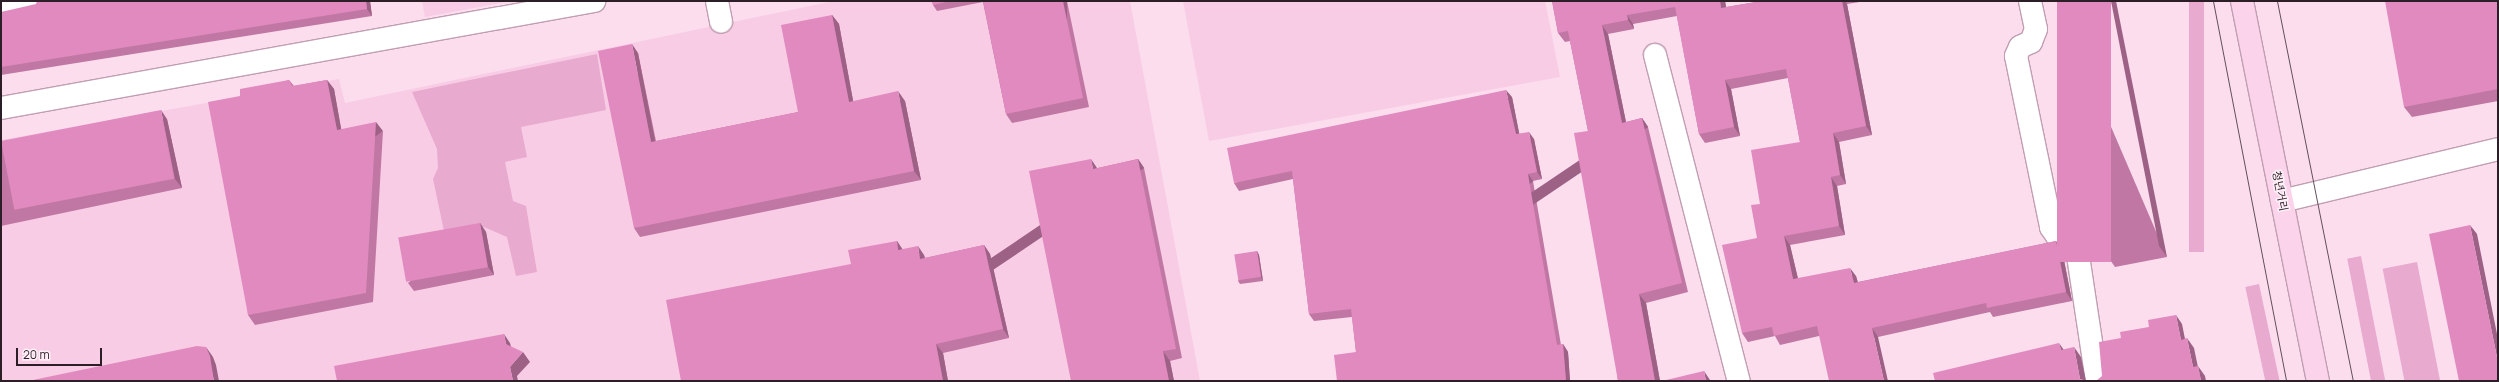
<!DOCTYPE html>
<html>
<head>
<meta charset="utf-8">
<style>
  body { margin:0 }
  #map { position:relative; width:2499px; height:382px; overflow:hidden; background:#fbddee; font-family:Manrope,"Noto Sans KR",sans-serif }
  div>[style] { position:absolute }
  [style*='--x'] { left:calc(var(--x)*1px); top:calc(var(--y)*1px); width:calc(var(--w)*1px); rotate:calc(var(--a)*1deg) }
  .built>* { inset:0; background:#f8cce5 }
  .green>* { inset:0; background:#e8aacf; transform-origin:0 0 }
  .roads { filter:drop-shadow(1px 0 #c19eb2) drop-shadow(-1px 0 #c19eb2) drop-shadow(0 1px #c19eb2) drop-shadow(0 -1px #c19eb2) }
  .minor>* { height:22px; margin:-11px; padding:0 11px; transform-origin:11px; border-radius:11px; background:#fff }
  .major>* { height:22px; margin:-11px; padding:0 11px; transform-origin:11px; border-radius:11px; background:#fbd4eb }
  .tram>* { height:1px; margin:-0.5px; padding:0 0.5px; transform-origin:0.5px; border-radius:0.5px; background:#5f4d58 }
  .wall>* { inset:0; background:#c177a4 }
  .shaded-wall>* { inset:0; background:#9d6186; transform-origin:0 0 }
  .building>* { inset:0; background:#e08abf; transform-origin:0 0 }
  span { translate:-50% -50%; white-space:nowrap; text-align:center; line-height:1.15; -webkit-text-stroke:3px #fff0f8; paint-order:stroke }
  .street-label { font-size:11px; color:#2b1e26 }
  .frame { position:absolute; inset:0; border:2px solid #2b1e26; pointer-events:none }
  .scale { position:absolute; left:16px; top:348px; width:86px; height:18px; box-sizing:border-box; border:2px solid #2b1e26; border-top:0; padding-left:5px; font-size:12px; line-height:14px; white-space:nowrap; color:#2b1e26; -webkit-text-stroke:3px #fff0f8; paint-order:stroke }
</style>
</head>
<body>
<div id="map">
  <div class="built">
    <i style="clip-path:polygon(422px 1px,512px 1px,425px 17px)"></i>
    <i style="clip-path:polygon(834px 1px,1130px 1px,1200px 381px,1px 381px,1px 140px,339px 79px,345px 103px)"></i>
    <i style="clip-path:polygon(1183px 1px,1545px 1px,1560px 77px,1209px 141px)"></i>
  </div>
  <div class="green">
    <i style="left:2189px;top:1px;width:15px;height:251px"></i>
    <i style="clip-path:polygon(597px 54px,606px 110px,521px 127px,527px 157px,505px 162px,513px 201px,526px 206px,537px 272px,516px 276px,507px 237px,484px 227px,458px 233px,444px 231px,433px 179px,438px 168px,437px 149px,412px 92px)"></i>
    <i style="left:2361px;top:256px;width:127px;height:14px;rotate:79deg"></i>
    <i style="left:2417px;top:262px;width:121px;height:35px;rotate:79deg"></i>
    <i style="left:2259px;top:284px;width:99px;height:14px;rotate:78deg"></i>
  </div>
  <div class="roads">
    <div class="minor">
      <i style="--x:717;--y:1;--w:21;--a:79"></i>
      <i style="--x:2030;--y:1;--w:29;--a:78"></i>
      <i style="--x:2036;--y:29;--w:14;--a:111"></i>
      <i style="--x:2031;--y:42;--w:12;--a:156"></i>
      <i style="--x:2020;--y:47;--w:10;--a:114"></i>
      <i style="--x:2016;--y:56;--w:175;--a:78.4"></i>
      <i style="--x:2051;--y:227;--w:11;--a:56"></i>
      <i style="--x:2057;--y:236;--w:12;--a:9"></i>
      <i style="--x:2069;--y:238;--w:14;--a:54"></i>
      <i style="--x:2077;--y:249;--w:134;--a:81.4"></i>
      <i style="--x:1;--y:7;--w:33;--a:-11"></i>
      <i style="--x:1655;--y:55;--w:337;--a:75.6"></i>
      <i style="--x:1;--y:108;--w:603;--a:-10.23"></i>
      <i style="--x:2282;--y:201;--w:222;--a:-13.5"></i>
    </div>
    <div class="major">
      <i style="--x:2242;--y:1;--w:388;--a:78.7"></i>
    </div>
  </div>
  <div class="tram">
    <i style="--x:2213;--y:1;--w:387;--a:79.1"></i>
    <i style="--x:2277;--y:1;--w:388;--a:78.7"></i>
  </div>
  <div class="wall">
    <i style="clip-path:polygon(370px 1px,372px 16px,1px 75px,1px 12px)"></i>
    <i style="clip-path:polygon(932px 1px,1067px 1px,1089px 107px,1012px 123px,1006px 114px,983px 2px,937px 11px,933px 5px)"></i>
    <i style="clip-path:polygon(1552px 1px,1725px 1px,1726px 7px,1762px 1px,1866px 1px,1847px 4px,1872px 135px,1839px 142px,1846px 184px,1837px 186px,1845px 235px,1790px 245px,1798px 278px,1856px 276px,1858px 282px,2056px 241px,2062px 250px,2072px 301px,1993px 317px,1990px 312px,1878px 337px,1819px 336px,1780px 345px,1775px 336px,1748px 342px,1742px 333px,1757px 238px,1760px 204px,1800px 142px,1788px 78px,1731px 89px,1740px 136px,1705px 143px,1699px 134px,1677px 16px,1633px 24px,1634px 29px,1608px 34px,1626px 122px,1642px 118px,1648px 127px,1688px 292px,1646px 303px,1660px 381px,1618px 381px,1588px 131px,1570px 41px,1565px 42px,1558px 33px)"></i>
    <i style="clip-path:polygon(2057px 1px,2167px 257px,2115px 267px,2108px 257px)"></i>
    <i style="clip-path:polygon(2498px 1px,2498px 101px,2412px 117px,2404px 107px)"></i>
    <i style="clip-path:polygon(832px 15px,839px 24px,853px 101px,905px 101px,921px 180px,640px 237px,634px 228px,638px 53px,656px 141px,798px 112px)"></i>
    <i style="clip-path:polygon(289px 80px,294px 86px,327px 80px,334px 89px,341px 129px,383px 131px,373px 302px,255px 325px,248px 315px,240px 96px)"></i>
    <i style="clip-path:polygon(1512px 97px,1519px 134px,1534px 139px,1542px 179px,1533px 181px,1561px 345px,1563px 344px,1568px 352px,1570px 381px,1337px 381px,1356px 352px,1352px 317px,1314px 321px,1309px 314px,1293px 179px,1239px 191px,1234px 183px)"></i>
    <i style="clip-path:polygon(167px 119px,182px 188px,1px 226px,1px 142px)"></i>
    <i style="clip-path:polygon(1138px 159px,1144px 168px,1182px 358px,1170px 361px,1174px 381px,1071px 381px,1098px 168px)"></i>
    <i style="clip-path:polygon(480px 223px,486px 232px,494px 275px,414px 291px,408px 283px)"></i>
    <i style="clip-path:polygon(897px 241px,902px 249px,924px 255px,925px 258px,984px 245px,990px 254px,1009px 338px,943px 353px,948px 381px,681px 381px)"></i>
    <i style="clip-path:polygon(1257px 251px,1259px 255px,1263px 281px,1240px 284px,1238px 281px)"></i>
  </div>
  <div class="shaded-wall">
    <i style="clip-path:polygon(366px 1px,370px 1px,372px 16px,367px 9px)"></i>
    <i style="left:1063px;top:1px;width:4px;height:99px"></i>
    <i style="clip-path:polygon(1720px 1px,1725px 1px,1728px 17px,1721px 8px)"></i>
    <i style="clip-path:polygon(1842px 1px,1845px 1px,1847px 4px,1872px 135px,1866px 126px)"></i>
    <i style="clip-path:polygon(2111px 1px,2116px 1px,2167px 257px,2159px 246px)"></i>
    <i style="clip-path:polygon(832px 15px,839px 24px,855px 111px,849px 102px)"></i>
    <i style="clip-path:polygon(1627px 15px,1633px 24px,1634px 29px,1628px 20px)"></i>
    <i style="clip-path:polygon(1602px 25px,1608px 34px,1628px 132px,1622px 123px)"></i>
    <i style="clip-path:polygon(632px 44px,638px 53px,657px 151px,651px 142px)"></i>
    <i style="clip-path:polygon(327px 80px,334px 89px,343px 139px,337px 130px)"></i>
    <i style="clip-path:polygon(1725px 80px,1731px 89px,1740px 136px,1734px 127px)"></i>
    <i style="clip-path:polygon(1506px 90px,1512px 97px,1521px 142px,1516px 134px)"></i>
    <i style="clip-path:polygon(898px 91px,905px 101px,921px 180px,914px 171px)"></i>
    <i style="clip-path:polygon(161px 110px,167px 119px,182px 188px,175px 179px)"></i>
    <i style="left:1642px;top:118px;width:11px;height:170px;rotate:56deg"></i>
    <i style="left:376px;top:122px;width:11px;height:171px;rotate:52deg"></i>
    <i style="clip-path:polygon(1529px 132px,1534px 139px,1542px 179px,1537px 172px)"></i>
    <i style="clip-path:polygon(1833px 133px,1839px 142px,1846px 184px,1840px 175px)"></i>
    <i style="clip-path:polygon(1091px 159px,1097px 168px,1100px 178px,1093px 169px)"></i>
    <i style="left:1138px;top:159px;width:11px;height:194px;rotate:56deg"></i>
    <i style="left:1528px;top:174px;width:9px;height:173px;rotate:54deg"></i>
    <i style="clip-path:polygon(1831px 177px,1837px 186px,1845px 235px,1839px 226px)"></i>
    <i style="clip-path:polygon(480px 223px,486px 232px,494px 275px,488px 267px)"></i>
    <i style="clip-path:polygon(2470px 225px,2477px 234px,2498px 339px,2498px 362px)"></i>
    <i style="clip-path:polygon(1784px 236px,1790px 245px,1800px 288px,1793px 279px)"></i>
    <i style="clip-path:polygon(897px 241px,903px 250px,898px 250px)"></i>
    <i style="clip-path:polygon(2056px 241px,2062px 250px,2072px 301px,2066px 292px)"></i>
    <i style="clip-path:polygon(984px 245px,990px 254px,1009px 338px,1003px 329px)"></i>
    <i style="clip-path:polygon(918px 246px,924px 255px,927px 268px,920px 259px)"></i>
    <i style="clip-path:polygon(1257px 251px,1259px 255px,1263px 281px,1261px 277px)"></i>
    <i style="clip-path:polygon(1850px 268px,1856px 276px,1860px 292px,1854px 283px)"></i>
    <i style="clip-path:polygon(1639px 294px,1646px 303px,1660px 381px,1655px 381px)"></i>
    <i style="clip-path:polygon(2176px 315px,2182px 324px,2187px 349px,2181px 340px)"></i>
    <i style="clip-path:polygon(1872px 328px,1878px 337px,1888px 381px,1884px 381px)"></i>
    <i style="clip-path:polygon(504px 334px,510px 343px,513px 354px,506px 344px)"></i>
    <i style="clip-path:polygon(2187px 338px,2194px 348px,2200px 377px,2193px 367px)"></i>
    <i style="clip-path:polygon(2059px 343px,2066px 353px,2061px 350px)"></i>
    <i style="clip-path:polygon(936px 344px,943px 353px,948px 381px,943px 381px)"></i>
    <i style="clip-path:polygon(1563px 344px,1568px 352px,1570px 381px,1566px 381px)"></i>
    <i style="clip-path:polygon(206px 347px,213px 357px,216px 365px,219px 381px,214px 381px)"></i>
    <i style="clip-path:polygon(2074px 347px,2081px 357px,2086px 381px,2080px 379px)"></i>
    <i style="clip-path:polygon(1163px 351px,1170px 361px,1174px 381px,1169px 381px)"></i>
    <i style="clip-path:polygon(523px 352px,530px 362px,517px 376px,518px 381px,513px 381px,510px 367px)"></i>
    <i style="clip-path:polygon(2198px 366px,2205px 376px,2206px 381px,2201px 381px)"></i>
    <i style="clip-path:polygon(1704px 371px,1710px 380px,1710px 381px,1706px 381px)"></i>
  </div>
  <div class="building">
    <i style="clip-path:polygon(37px 1px,366px 1px,367px 9px,1px 67px,1px 12px,36px 4px)"></i>
    <i style="clip-path:polygon(932px 1px,950px 1px,933px 5px)"></i>
    <i style="clip-path:polygon(983px 1px,1063px 1px,1083px 98px,1006px 114px)"></i>
    <i style="clip-path:polygon(1552px 1px,1720px 1px,1721px 8px,1762px 1px,1842px 1px,1866px 126px,1833px 133px,1840px 175px,1831px 177px,1839px 226px,1784px 236px,1793px 279px,1850px 268px,1854px 283px,2056px 241px,2066px 292px,1987px 308px,1986px 303px,1872px 328px,1884px 381px,1829px 381px,1817px 326px,1774px 336px,1772px 327px,1742px 333px,1722px 245px,1757px 238px,1751px 205px,1760px 204px,1751px 150px,1800px 142px,1786px 69px,1725px 80px,1734px 127px,1699px 134px,1675px 7px,1627px 15px,1628px 20px,1602px 25px,1622px 123px,1642px 118px,1682px 283px,1639px 294px,1655px 381px,1618px 381px,1574px 133px,1588px 131px,1568px 31px,1558px 33px)"></i>
    <i style="left:2057px;top:1px;width:54px;height:261px"></i>
    <i style="clip-path:polygon(2385px 1px,2497px 1px,2498px 5px,2498px 89px,2404px 107px)"></i>
    <i style="clip-path:polygon(832px 15px,849px 102px,898px 91px,914px 171px,634px 228px,598px 51px,632px 44px,651px 142px,798px 112px,781px 25px)"></i>
    <i style="clip-path:polygon(289px 80px,292px 86px,327px 80px,337px 130px,376px 122px,366px 293px,248px 315px,208px 102px,240px 96px,240px 89px)"></i>
    <i style="clip-path:polygon(1506px 90px,1516px 134px,1529px 132px,1537px 172px,1528px 174px,1557px 345px,1563px 344px,1566px 381px,1337px 381px,1334px 355px,1356px 352px,1351px 309px,1309px 314px,1292px 171px,1234px 183px,1227px 148px)"></i>
    <i style="left:161px;top:110px;width:70px;height:163px;rotate:79deg"></i>
    <i style="clip-path:polygon(1091px 159px,1093px 169px,1138px 159px,1176px 349px,1163px 351px,1169px 381px,1071px 381px,1029px 171px)"></i>
    <i style="left:480px;top:223px;width:45px;height:83px;rotate:80deg"></i>
    <i style="clip-path:polygon(2470px 225px,2498px 362px,2498px 381px,2459px 381px,2429px 234px)"></i>
    <i style="clip-path:polygon(897px 241px,898px 250px,918px 246px,920px 259px,984px 245px,1003px 329px,936px 344px,943px 381px,681px 381px,666px 300px,851px 264px,848px 250px)"></i>
    <i style="left:1257px;top:251px;width:26px;height:23px;rotate:81deg"></i>
    <i style="clip-path:polygon(2176px 315px,2181px 340px,2187px 338px,2193px 367px,2198px 366px,2201px 381px,2096px 381px,2102px 376px,2099px 342px,2121px 338px,2120px 332px,2149px 327px,2148px 320px)"></i>
    <i style="clip-path:polygon(504px 334px,506px 344px,523px 352px,510px 367px,513px 381px,337px 381px,334px 366px)"></i>
    <i style="clip-path:polygon(2059px 343px,2061px 350px,2074px 347px,2080px 379px,2086px 381px,1935px 381px,1933px 373px)"></i>
    <i style="clip-path:polygon(197px 346px,206px 347px,210px 356px,214px 381px,28px 381px)"></i>
    <i style="clip-path:polygon(1704px 371px,1706px 381px,1662px 381px)"></i>
  </div>
  <div class="street-label">
    <span style="left:2280px;top:191px;rotate:79deg">청년거리</span>
  </div>
  <div class="frame"></div>
  <div class="scale">20 m</div>
</div>
</body>
</html>
